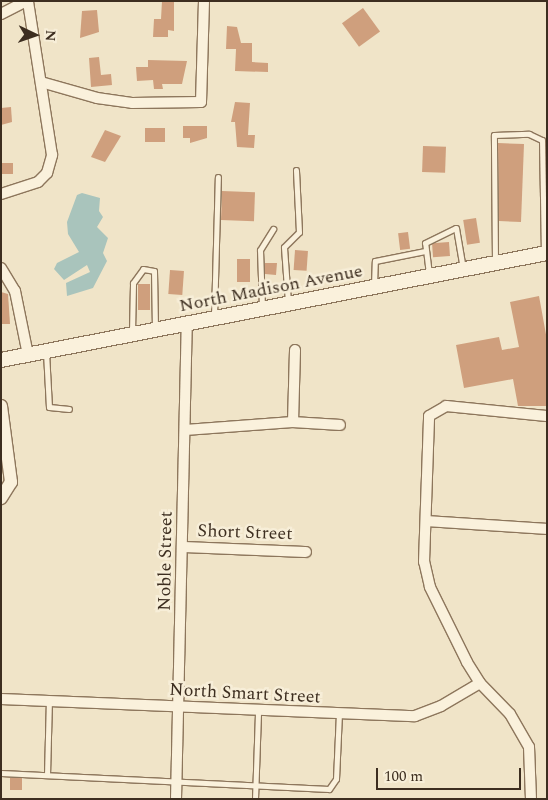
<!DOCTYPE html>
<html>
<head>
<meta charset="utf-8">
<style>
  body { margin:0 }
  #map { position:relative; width:548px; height:800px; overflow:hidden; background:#f0e4c8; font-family:Spectral,serif }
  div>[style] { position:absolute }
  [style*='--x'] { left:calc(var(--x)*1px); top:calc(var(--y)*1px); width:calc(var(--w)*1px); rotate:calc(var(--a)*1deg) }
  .water>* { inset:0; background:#a9c4bc }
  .building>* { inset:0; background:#cf9f7d; transform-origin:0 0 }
  .roads { filter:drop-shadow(1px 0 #8d765c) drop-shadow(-1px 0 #8d765c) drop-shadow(0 1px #8d765c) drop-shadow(0 -1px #8d765c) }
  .service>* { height:5px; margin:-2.5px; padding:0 2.5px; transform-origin:2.5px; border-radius:2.5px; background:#faf1dc }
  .minor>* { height:10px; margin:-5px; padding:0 5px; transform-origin:5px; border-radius:5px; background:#faf1dc }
  .tertiary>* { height:12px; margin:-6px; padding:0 6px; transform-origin:6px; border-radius:6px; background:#faf1dc }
  .secondary>* { height:14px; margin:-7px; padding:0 7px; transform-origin:7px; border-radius:7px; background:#faf1dc }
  span { translate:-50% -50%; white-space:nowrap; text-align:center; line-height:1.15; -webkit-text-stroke:5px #f7eed8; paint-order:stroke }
  .street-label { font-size:18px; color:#3d2e20 }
  .frame { position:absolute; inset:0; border:2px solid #3d2e20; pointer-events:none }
  .north { position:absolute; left:10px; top:10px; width:50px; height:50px; -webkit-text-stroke:4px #f7eed8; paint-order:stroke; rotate:93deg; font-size:14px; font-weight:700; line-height:20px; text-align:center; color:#3d2e20 }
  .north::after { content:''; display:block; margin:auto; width:18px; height:22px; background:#3d2e20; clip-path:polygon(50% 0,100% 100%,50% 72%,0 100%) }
  .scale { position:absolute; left:376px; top:768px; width:145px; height:22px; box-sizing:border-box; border:2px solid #3d2e20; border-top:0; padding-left:6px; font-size:15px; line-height:18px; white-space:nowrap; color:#3d2e20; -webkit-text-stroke:4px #f7eed8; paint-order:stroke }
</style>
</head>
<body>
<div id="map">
  <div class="water">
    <i style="clip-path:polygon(82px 193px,100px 198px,99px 211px,103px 217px,97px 227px,108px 238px,103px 253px,107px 261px,93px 288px,67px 296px,66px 283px,90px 272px,87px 265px,64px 280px,54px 269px,57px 263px,79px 252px,68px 234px,67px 222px,77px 195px)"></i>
  </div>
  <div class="building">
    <i style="clip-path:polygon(162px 1px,174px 1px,174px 31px,168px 30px,168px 37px,153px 37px,154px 19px,161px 19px)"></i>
    <i style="left:363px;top:8px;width:29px;height:26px;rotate:54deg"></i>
    <i style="clip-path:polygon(97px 10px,99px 32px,80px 38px,82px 11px)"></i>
    <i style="clip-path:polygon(227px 26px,237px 27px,241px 43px,252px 43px,252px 62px,268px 63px,268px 72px,235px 71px,236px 49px,226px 49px)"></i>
    <i style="clip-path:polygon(99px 57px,101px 75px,111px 74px,112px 85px,91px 87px,89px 58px)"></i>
    <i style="clip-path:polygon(148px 60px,187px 61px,182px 84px,162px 84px,163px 89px,154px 89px,153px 80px,137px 81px,136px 67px,148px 67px)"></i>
    <i style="clip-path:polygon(235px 102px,250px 103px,248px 135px,255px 135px,254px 148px,237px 147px,235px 122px,231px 122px)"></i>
    <i style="clip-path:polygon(11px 107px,12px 122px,1px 125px,1px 108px)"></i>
    <i style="clip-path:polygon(183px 126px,207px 126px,207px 138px,190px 143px,190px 138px,183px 138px)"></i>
    <i style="left:145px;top:128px;width:20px;height:14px"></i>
    <i style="clip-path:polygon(105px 130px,121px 136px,105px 162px,91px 157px)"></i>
    <i style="clip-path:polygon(498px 143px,524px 144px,521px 222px,499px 221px)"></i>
    <i style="left:423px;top:146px;width:23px;height:26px;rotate:2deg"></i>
    <i style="left:1px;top:163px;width:12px;height:11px"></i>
    <i style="left:222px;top:191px;width:33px;height:29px;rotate:2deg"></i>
    <i style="left:476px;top:218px;width:25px;height:13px;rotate:81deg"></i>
    <i style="left:408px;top:232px;width:17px;height:10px;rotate:83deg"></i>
    <i style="left:449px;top:242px;width:14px;height:17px;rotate:86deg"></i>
    <i style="left:295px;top:250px;width:13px;height:20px;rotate:4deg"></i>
    <i style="left:237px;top:259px;width:13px;height:23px"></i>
    <i style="clip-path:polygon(265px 263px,277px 263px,276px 275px,265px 274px)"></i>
    <i style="left:170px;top:270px;width:14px;height:24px;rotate:4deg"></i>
    <i style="left:138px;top:284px;width:12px;height:26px"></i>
    <i style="clip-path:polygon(1px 292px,8px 294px,10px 324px,1px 324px)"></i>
    <i style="clip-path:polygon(539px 296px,547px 340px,547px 406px,518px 406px,513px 379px,464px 388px,456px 345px,499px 337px,502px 350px,519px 347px,510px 302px)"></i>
    <i style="left:10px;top:778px;width:12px;height:12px"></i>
  </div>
  <div class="roads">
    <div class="service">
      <i style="--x:495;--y:261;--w:126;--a:-90.5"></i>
      <i style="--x:494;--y:135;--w:35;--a:-2"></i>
      <i style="--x:529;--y:134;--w:14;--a:25"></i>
      <i style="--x:542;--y:140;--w:113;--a:89"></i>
      <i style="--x:429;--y:274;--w:31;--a:-97"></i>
      <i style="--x:425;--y:243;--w:34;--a:-26"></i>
      <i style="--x:456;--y:228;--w:42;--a:80.3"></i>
      <i style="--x:374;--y:285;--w:24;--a:-88"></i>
      <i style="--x:375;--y:261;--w:51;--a:-11.3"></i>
      <i style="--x:288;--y:302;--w:55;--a:-94.2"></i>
      <i style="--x:284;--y:247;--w:21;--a:-45"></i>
      <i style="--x:299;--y:232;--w:62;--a:-92.8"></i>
      <i style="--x:262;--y:307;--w:57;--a:-92"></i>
      <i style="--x:260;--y:250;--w:25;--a:-58"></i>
      <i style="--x:214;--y:316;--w:139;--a:-88.4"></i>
      <i style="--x:132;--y:332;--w:49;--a:-88.8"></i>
      <i style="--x:133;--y:283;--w:17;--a:-54"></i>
      <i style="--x:143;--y:269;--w:11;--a:10"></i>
      <i style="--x:154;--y:271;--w:58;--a:89"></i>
      <i style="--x:46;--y:352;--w:55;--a:86.9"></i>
      <i style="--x:49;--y:407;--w:20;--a:6"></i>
      <i style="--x:1;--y:773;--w:328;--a:2.8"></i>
      <i style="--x:329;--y:789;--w:12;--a:-55"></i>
      <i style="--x:336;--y:779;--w:65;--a:-87.4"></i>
      <i style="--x:47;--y:775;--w:74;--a:-88.5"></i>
      <i style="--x:255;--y:799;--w:88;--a:-88"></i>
    </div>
    <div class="minor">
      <i style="--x:1;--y:14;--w:28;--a:-27"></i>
      <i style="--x:41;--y:82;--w:58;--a:15.9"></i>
      <i style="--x:97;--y:98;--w:35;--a:8"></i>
      <i style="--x:132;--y:103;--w:69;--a:-0.8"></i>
      <i style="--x:201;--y:102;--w:101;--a:-88.3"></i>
      <i style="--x:1;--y:194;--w:39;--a:-18"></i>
      <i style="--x:38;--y:182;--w:13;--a:-45"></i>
      <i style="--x:47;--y:173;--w:19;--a:-74"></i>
      <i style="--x:52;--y:155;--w:156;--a:-98.9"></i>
      <i style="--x:1;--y:268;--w:27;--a:59"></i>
      <i style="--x:15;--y:291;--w:65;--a:78.5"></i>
      <i style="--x:293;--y:422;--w:72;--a:-88.4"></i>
      <i style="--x:185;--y:430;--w:108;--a:-4.2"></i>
      <i style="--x:293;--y:422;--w:47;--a:3.7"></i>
      <i style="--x:427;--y:521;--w:120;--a:3.8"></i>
      <i style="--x:183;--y:547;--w:123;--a:2.3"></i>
      <i style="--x:1;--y:699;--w:414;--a:2.4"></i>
      <i style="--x:415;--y:716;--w:28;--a:-21"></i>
      <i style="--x:441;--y:706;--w:45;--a:-30.5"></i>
      <i style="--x:176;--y:799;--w:474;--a:-88.7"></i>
      <i style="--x:531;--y:799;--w:52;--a:-92.2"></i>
      <i style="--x:529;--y:747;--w:38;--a:-120"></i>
      <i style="--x:510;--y:714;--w:43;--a:-134.1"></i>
      <i style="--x:480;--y:683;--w:25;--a:-122"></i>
      <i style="--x:467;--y:662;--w:84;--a:-116.3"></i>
      <i style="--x:430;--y:587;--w:26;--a:-103"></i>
      <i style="--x:424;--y:562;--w:146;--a:-88"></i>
      <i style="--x:429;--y:416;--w:20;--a:-30"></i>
      <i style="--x:446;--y:406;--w:101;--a:5.7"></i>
    </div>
    <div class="tertiary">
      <i style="--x:1;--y:406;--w:77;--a:82.5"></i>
      <i style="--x:11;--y:482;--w:19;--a:122"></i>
    </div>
    <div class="secondary">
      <i style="--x:1;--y:360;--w:556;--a:-11.09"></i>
    </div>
  </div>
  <div class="street-label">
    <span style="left:271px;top:289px;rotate:-11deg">North Madison Avenue</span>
    <span style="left:245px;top:533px;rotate:2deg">Short Street</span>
    <span style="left:166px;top:561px;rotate:-89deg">Noble Street</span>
    <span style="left:245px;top:694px;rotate:3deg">North Smart Street</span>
  </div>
  <div class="frame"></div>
  <div class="north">N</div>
  <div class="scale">100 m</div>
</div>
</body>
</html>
